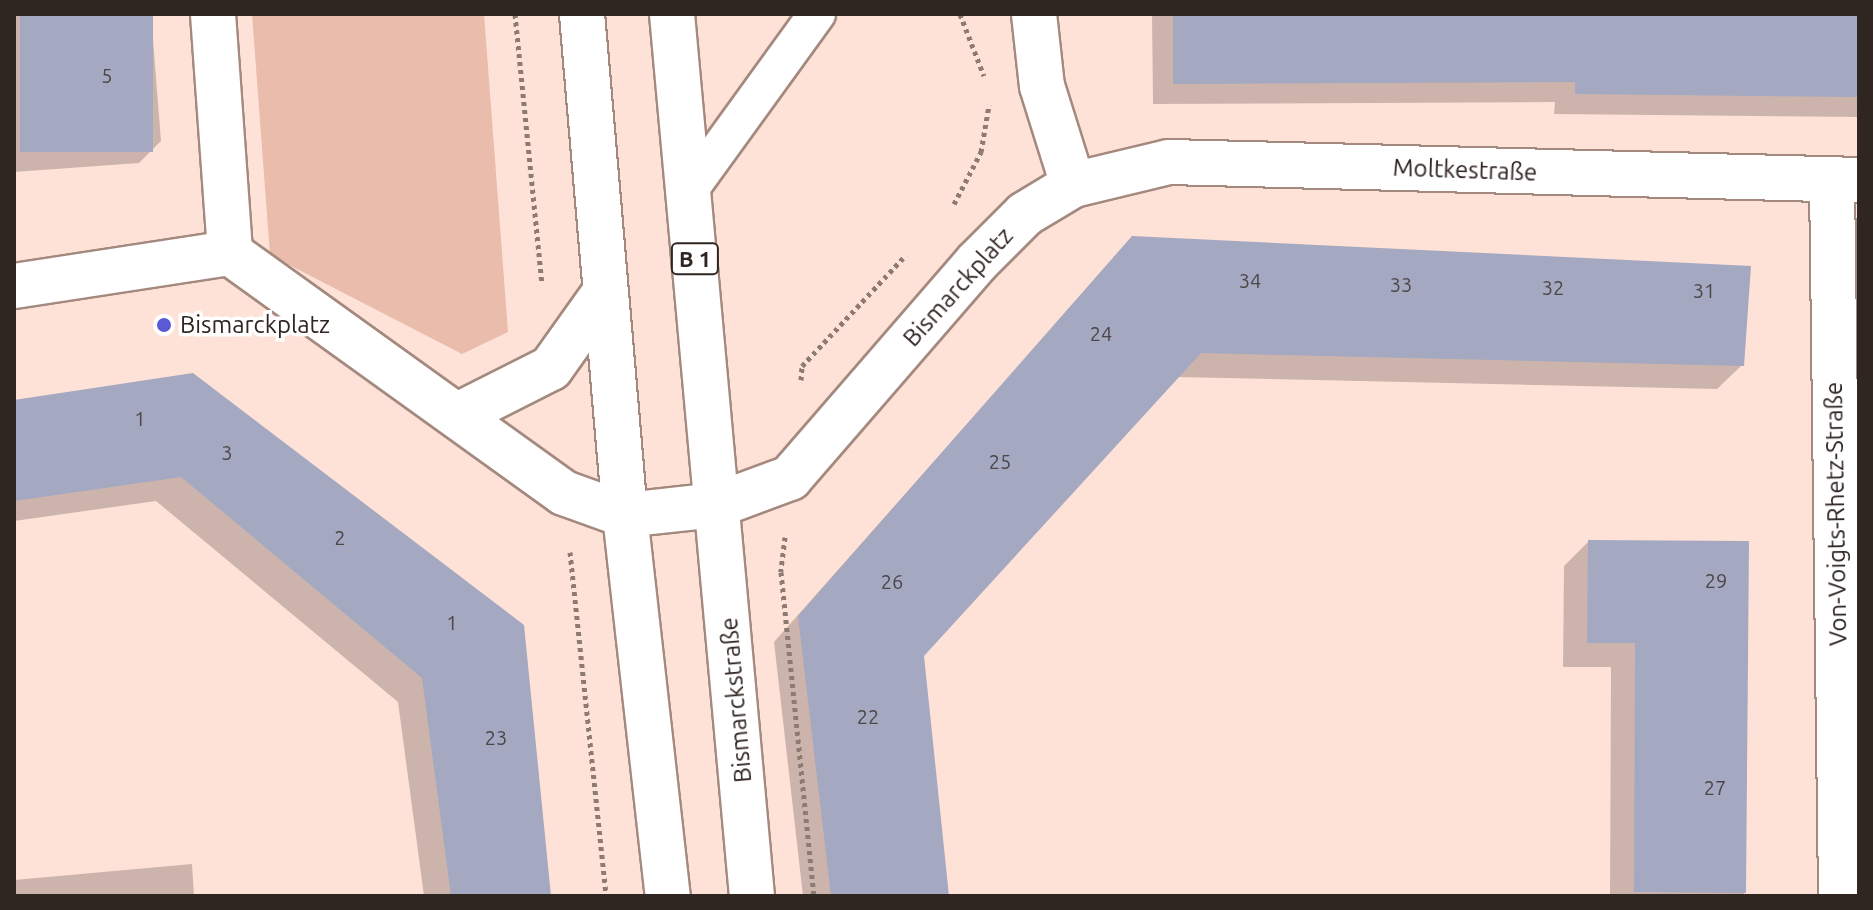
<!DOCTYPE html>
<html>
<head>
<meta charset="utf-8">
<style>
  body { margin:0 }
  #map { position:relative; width:1873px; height:910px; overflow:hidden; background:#ffe2d7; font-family:Ubuntu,sans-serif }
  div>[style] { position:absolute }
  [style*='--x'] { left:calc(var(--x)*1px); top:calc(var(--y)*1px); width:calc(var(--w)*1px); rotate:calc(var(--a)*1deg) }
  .green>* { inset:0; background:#e9bcab }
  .shadow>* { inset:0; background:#0003 }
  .building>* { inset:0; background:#a4a8c0; transform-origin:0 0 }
  .path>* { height:5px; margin-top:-2.5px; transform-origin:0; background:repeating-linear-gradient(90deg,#8d7b73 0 4px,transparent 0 8px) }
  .roads { filter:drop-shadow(2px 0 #a4897f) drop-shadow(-2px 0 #a4897f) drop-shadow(0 2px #a4897f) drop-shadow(0 -2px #a4897f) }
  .lane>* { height:36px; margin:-18px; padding:0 18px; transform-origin:18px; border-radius:18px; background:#fff }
  .street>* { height:44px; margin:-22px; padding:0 22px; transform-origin:22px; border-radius:22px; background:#fff }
  .secondary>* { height:44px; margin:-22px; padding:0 22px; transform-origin:22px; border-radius:22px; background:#fff }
  .primary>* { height:44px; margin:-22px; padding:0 22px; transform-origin:22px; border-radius:22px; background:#fff }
  .dots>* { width:22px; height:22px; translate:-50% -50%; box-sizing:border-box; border:4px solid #fff; border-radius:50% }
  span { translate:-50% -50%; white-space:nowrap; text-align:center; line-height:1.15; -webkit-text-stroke:7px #fff; paint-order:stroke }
  .number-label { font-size:20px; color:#4c4649 }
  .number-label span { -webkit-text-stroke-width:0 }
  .shield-label span { padding:2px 6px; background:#fff; border:2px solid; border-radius:6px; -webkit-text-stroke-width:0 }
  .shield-label { font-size:22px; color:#2f2521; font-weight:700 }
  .street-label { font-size:24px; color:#2f2521 }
  .poi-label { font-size:24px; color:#2f2521 }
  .left { translate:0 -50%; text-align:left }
  .frame { position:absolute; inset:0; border:16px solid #2f2521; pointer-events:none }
</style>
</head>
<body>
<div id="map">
  <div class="green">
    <i style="clip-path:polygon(252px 14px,484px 14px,508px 332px,462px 354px,270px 255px)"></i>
  </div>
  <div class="shadow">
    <i style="clip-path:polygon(14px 14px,151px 14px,161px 141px,139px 163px,14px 172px)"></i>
    <i style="clip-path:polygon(1152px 14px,1859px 14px,1859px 117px,1554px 114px,1555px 102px,1153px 104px)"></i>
    <i style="clip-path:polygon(1132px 238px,1742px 365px,1717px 389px,1177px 377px,922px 656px,947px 896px,803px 896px,774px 642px)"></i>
    <i style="clip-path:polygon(1859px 292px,1859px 714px,1849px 302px)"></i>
    <i style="clip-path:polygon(14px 402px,522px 626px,549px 896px,424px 896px,398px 702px,156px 501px,14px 521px)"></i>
    <i style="clip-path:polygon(1588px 542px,1747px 543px,1744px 896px,1610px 896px,1611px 667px,1563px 667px,1564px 566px)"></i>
    <i style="clip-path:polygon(192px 864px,194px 896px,14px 896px,14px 880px)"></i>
  </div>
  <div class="building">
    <i style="left:20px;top:14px;width:133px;height:138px"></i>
    <i style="clip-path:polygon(1173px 14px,1859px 14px,1859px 97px,1575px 94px,1575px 82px,1173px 84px)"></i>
    <i style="clip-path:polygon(1132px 236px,1751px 266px,1744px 366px,1201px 353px,924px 656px,949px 896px,831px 896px,798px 616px)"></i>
    <i style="clip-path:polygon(193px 373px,524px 625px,551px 896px,451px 896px,422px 678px,181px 477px,14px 501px,14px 400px)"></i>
    <i style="clip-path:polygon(1588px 540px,1749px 541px,1746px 893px,1634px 892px,1635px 643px,1587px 643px)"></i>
  </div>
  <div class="path">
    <i style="--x:515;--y:14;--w:271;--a:84.3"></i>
    <i style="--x:960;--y:14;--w:66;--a:68.8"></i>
    <i style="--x:954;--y:204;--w:59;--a:-62.6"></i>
    <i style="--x:981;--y:152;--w:48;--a:-80.3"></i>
    <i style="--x:801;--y:380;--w:14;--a:-86"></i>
    <i style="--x:802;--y:366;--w:152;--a:-46.9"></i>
    <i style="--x:785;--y:537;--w:35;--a:97"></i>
    <i style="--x:781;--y:572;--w:326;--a:84.2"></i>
    <i style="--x:570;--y:552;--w:346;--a:84"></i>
  </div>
  <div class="roads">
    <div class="lane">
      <i style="--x:688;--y:192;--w:220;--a:-54.1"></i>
    </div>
    <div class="street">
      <i style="--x:213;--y:14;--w:240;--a:85.9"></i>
      <i style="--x:1034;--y:14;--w:72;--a:83.7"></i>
      <i style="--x:1042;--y:86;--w:104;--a:72.6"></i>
      <i style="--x:1832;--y:179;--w:717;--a:89.28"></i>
    </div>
    <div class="secondary">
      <i style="--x:14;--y:286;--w:219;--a:-8.7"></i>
      <i style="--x:230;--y:253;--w:411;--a:35.7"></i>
      <i style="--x:564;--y:493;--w:65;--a:19.8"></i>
      <i style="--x:625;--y:515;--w:93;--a:-6.2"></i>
      <i style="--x:717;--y:505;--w:78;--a:-20.3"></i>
      <i style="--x:790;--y:478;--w:284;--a:-49.1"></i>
      <i style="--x:976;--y:263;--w:69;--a:-45"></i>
      <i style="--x:1025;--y:214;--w:56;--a:-31.1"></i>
      <i style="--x:1073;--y:185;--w:99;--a:-13.5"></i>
      <i style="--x:1169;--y:162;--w:690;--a:1.49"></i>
      <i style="--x:458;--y:415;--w:104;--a:-26.8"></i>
      <i style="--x:551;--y:368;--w:93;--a:-54.6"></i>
    </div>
    <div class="primary">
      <i style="--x:582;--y:14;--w:503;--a:85.09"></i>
      <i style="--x:625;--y:515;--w:383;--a:83.6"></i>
      <i style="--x:672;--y:14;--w:886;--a:84.82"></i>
    </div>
  </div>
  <div class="dots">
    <i style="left:164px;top:325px;background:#5c5ad2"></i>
  </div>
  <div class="number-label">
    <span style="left:107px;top:75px">5</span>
    <span style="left:1250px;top:280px">34</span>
    <span style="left:1401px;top:284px">33</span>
    <span style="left:1553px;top:287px">32</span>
    <span style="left:1704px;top:290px">31</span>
    <span style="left:1101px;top:333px">24</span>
    <span style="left:140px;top:418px">1</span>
    <span style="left:227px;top:452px">3</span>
    <span style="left:1000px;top:461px">25</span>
    <span style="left:340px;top:537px">2</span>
    <span style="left:1716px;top:580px">29</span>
    <span style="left:892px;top:581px">26</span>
    <span style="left:452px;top:622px">1</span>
    <span style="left:868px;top:716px">22</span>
    <span style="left:496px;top:737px">23</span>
    <span style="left:1715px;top:787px">27</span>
  </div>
  <div class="shield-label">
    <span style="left:695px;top:259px">B 1</span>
  </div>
  <div class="street-label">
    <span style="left:1465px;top:170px;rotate:2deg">Moltkestraße</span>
    <span style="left:958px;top:287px;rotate:-48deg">Bismarckplatz</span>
    <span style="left:1836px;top:514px;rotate:-91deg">Von-Voigts-Rhetz-Straße</span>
    <span style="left:736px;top:700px;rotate:-95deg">Bismarckstraße</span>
  </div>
  <div class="poi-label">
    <span class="left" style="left:180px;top:325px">Bismarckplatz</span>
  </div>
  <div class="frame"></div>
</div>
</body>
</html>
